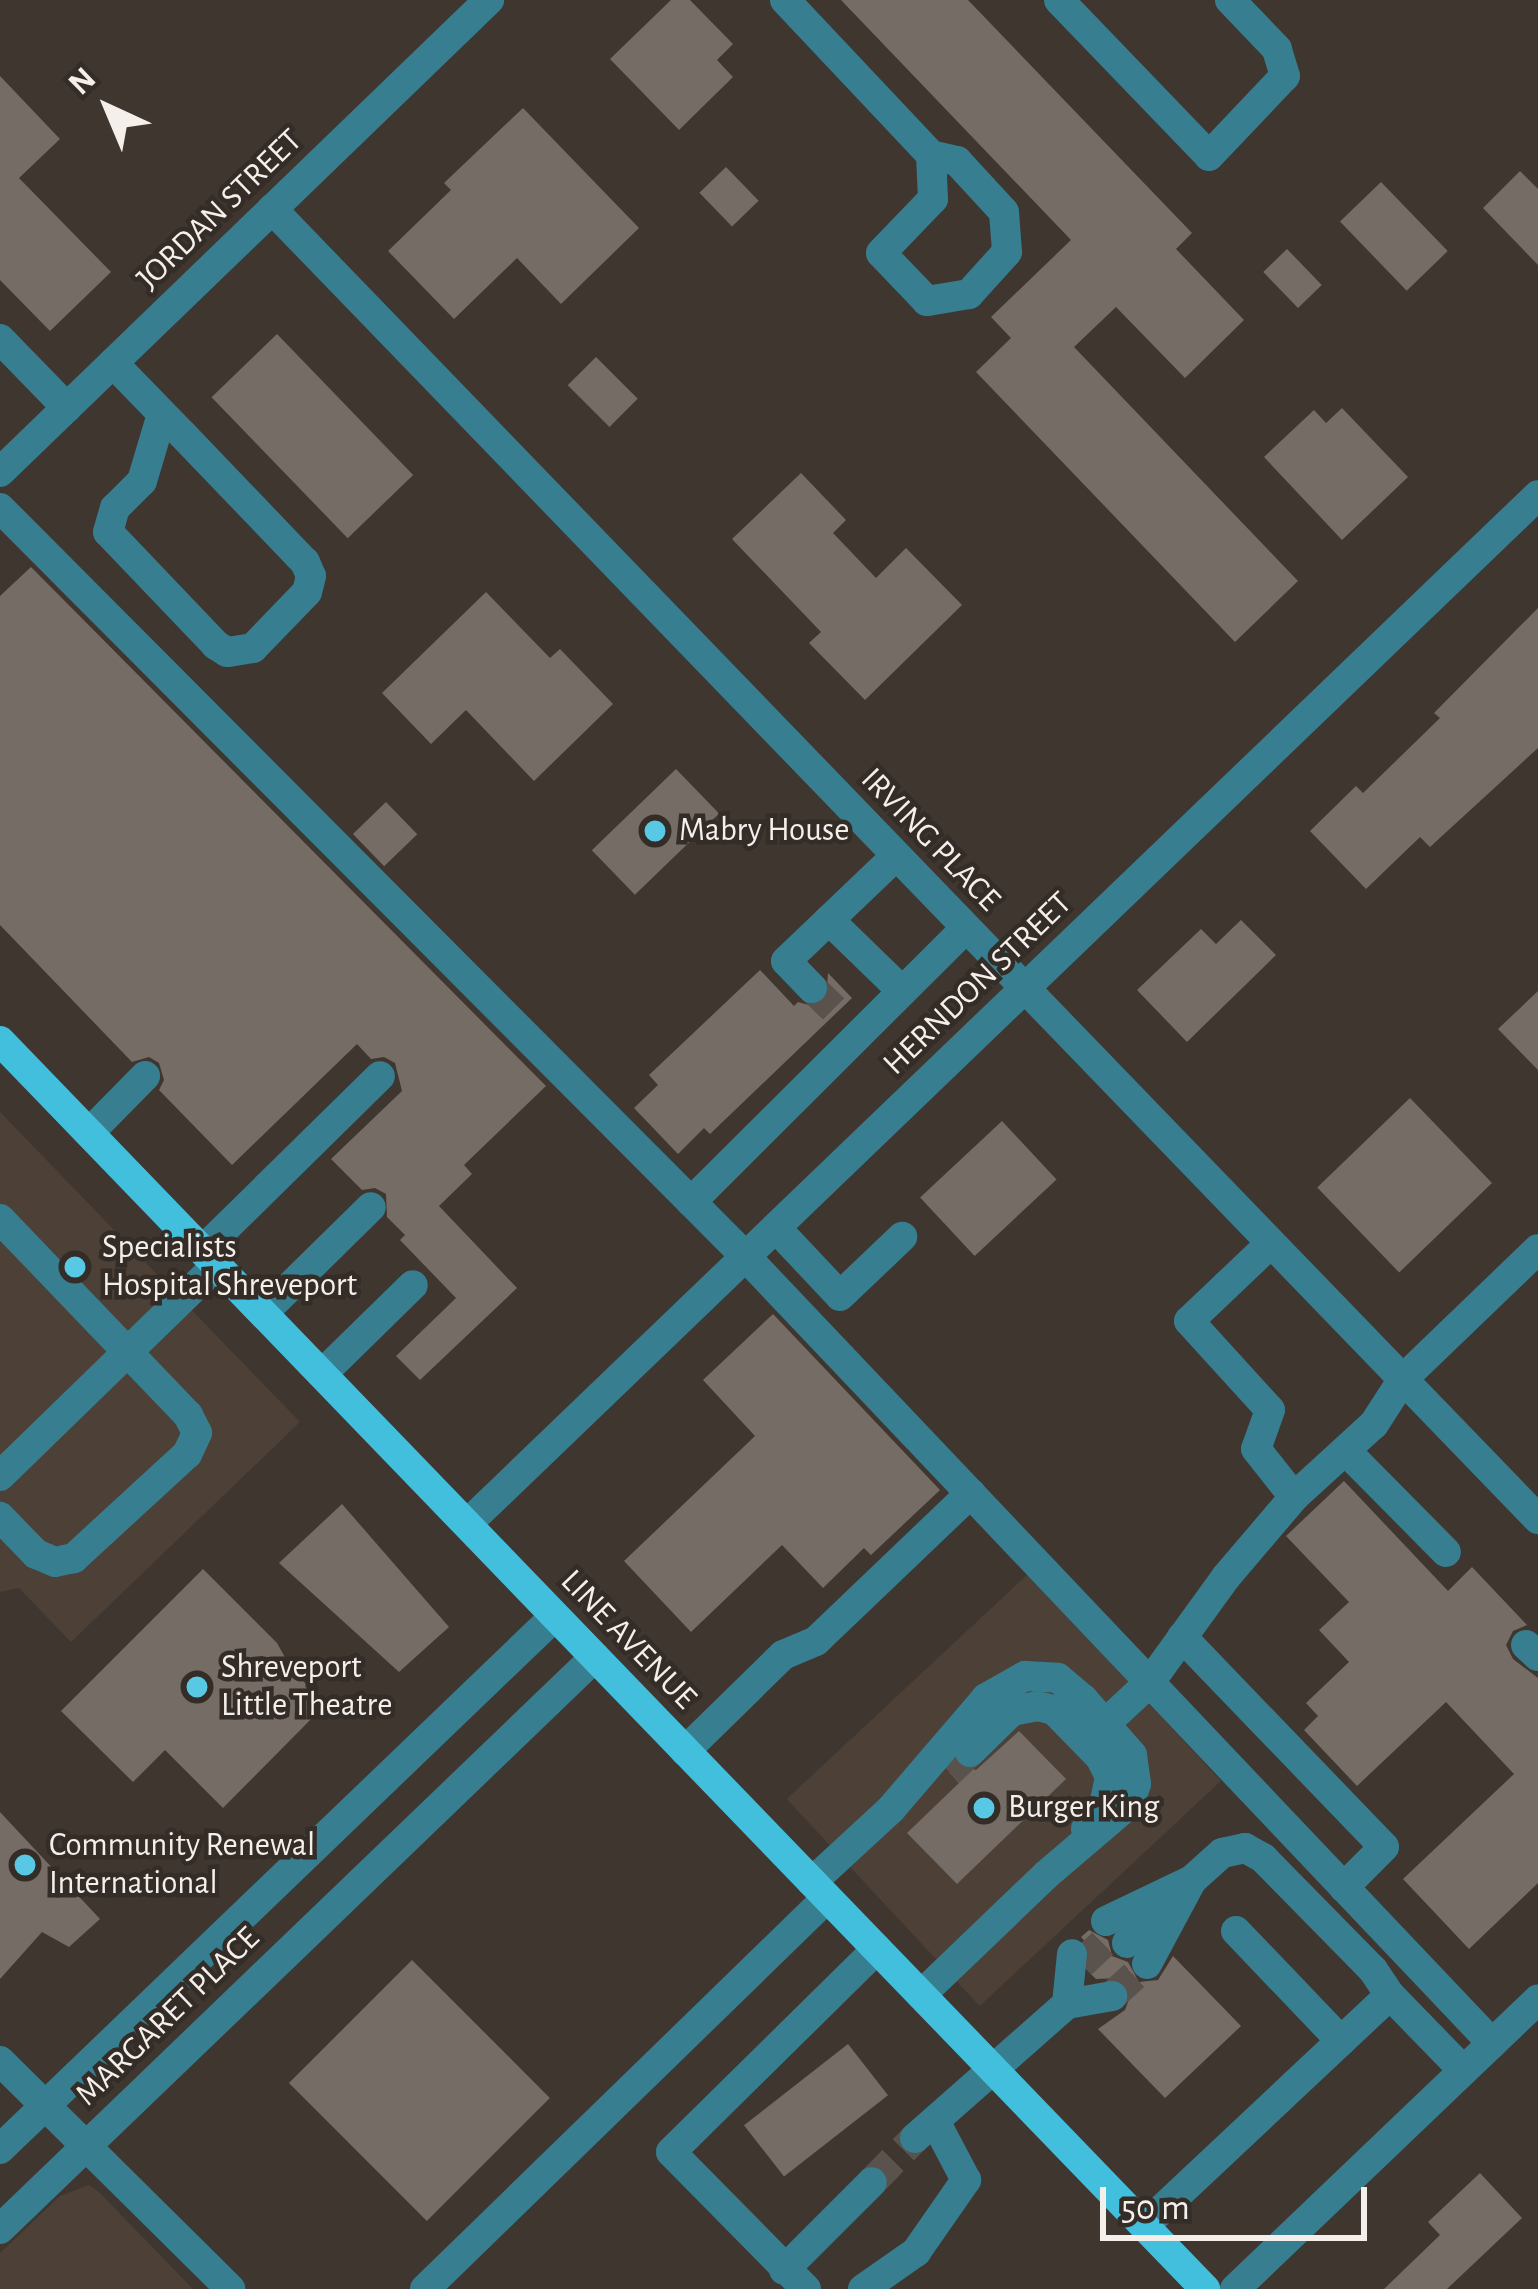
<!DOCTYPE html>
<html>
<head>
<meta charset="utf-8">
<style>
  body { margin:0 }
  #map { position:relative; width:1538px; height:2289px; overflow:hidden; background:#3f3630; font-family:"Alegreya Sans",sans-serif }
  div>[style] { position:absolute }
  [style*='--x'] { left:calc(var(--x)*1px); top:calc(var(--y)*1px); width:calc(var(--w)*1px); rotate:calc(var(--a)*1deg) }
  .built>* { inset:0; background:#4d4036; transform-origin:0 0 }
  .building>* { inset:0; background:#766c66; transform-origin:0 0 }
  .minor-tunnel>* { height:30px; margin-top:-15px; transform-origin:0; background:repeating-linear-gradient(90deg,#5a524c 0 30px,transparent 0 45px) }
  .minor>* { height:30px; margin:-15px; padding:0 15px; transform-origin:15px; border-radius:15px; background:#367e90 }
  .major>* { height:30px; margin:-15px; padding:0 15px; transform-origin:15px; border-radius:15px; background:#41bfdd }
  .dots>* { width:33px; height:33px; translate:-50% -50%; box-sizing:border-box; border:6px solid #342c26; border-radius:50% }
  span { translate:-50% -50%; white-space:nowrap; text-align:center; line-height:1.15; -webkit-text-stroke:9px #342c26; paint-order:stroke }
  .street-label { font-size:33px; color:#f5efec }
  .poi-label { font-size:33px; color:#f5efec }
  .left { translate:0 -50%; text-align:left }
  .north { position:absolute; left:48px; top:48px; width:120px; height:120px; -webkit-text-stroke:9px #342c26; paint-order:stroke; rotate:316deg; font-size:33px; font-weight:700; line-height:48px; text-align:center; color:#f5efec }
  .north::after { content:''; display:block; margin:auto; width:42px; height:54px; background:#f5efec; clip-path:polygon(50% 0,100% 100%,50% 72%,0 100%) }
  .scale { position:absolute; left:1100px; top:2187px; width:267px; height:54px; box-sizing:border-box; border:6px solid #f5efec; border-top:0; padding-left:15px; font-size:36px; line-height:42px; white-space:nowrap; color:#f5efec; -webkit-text-stroke:9px #342c26; paint-order:stroke }
</style>
</head>
<body>
<div id="map">
  <div class="built">
    <i style="clip-path:polygon(0 1112px,300px 1422px,71px 1642px,19px 1588px,0 1592px)"></i>
    <i style="left:1028px;top:1574px;width:283px;height:330px;rotate:47deg"></i>
    <i style="clip-path:polygon(89px 2185px,100px 2193px,193px 2289px,0 2289px,0 2253px,60px 2196px)"></i>
  </div>
  <div class="building">
    <i style="clip-path:polygon(671px 0,690px 0,733px 44px,717px 60px,733px 77px,679px 130px,610px 59px)"></i>
    <i style="clip-path:polygon(841px 0,968px 0,1192px 233px,1176px 249px,1244px 320px,1185px 378px,1116px 307px,1074px 347px,1298px 581px,1235px 642px,976px 372px,1011px 338px,991px 317px,1071px 240px)"></i>
    <i style="clip-path:polygon(0 76px,60px 139px,19px 178px,111px 272px,50px 331px,0 280px)"></i>
    <i style="clip-path:polygon(523px 108px,639px 228px,561px 304px,517px 258px,454px 319px,388px 251px,451px 190px,444px 183px)"></i>
    <i style="left:726px;top:167px;width:47px;height:37px;rotate:46deg"></i>
    <i style="clip-path:polygon(1520px 171px,1538px 189px,1538px 265px,1483px 208px)"></i>
    <i style="left:1381px;top:182px;width:96px;height:57px;rotate:46deg"></i>
    <i style="left:1287px;top:249px;width:50px;height:33px;rotate:46deg"></i>
    <i style="left:277px;top:334px;width:196px;height:91px;rotate:46deg"></i>
    <i style="left:596px;top:357px;width:59px;height:40px;rotate:45deg"></i>
    <i style="clip-path:polygon(1342px 408px,1408px 477px,1342px 540px,1264px 457px,1314px 410px,1326px 423px)"></i>
    <i style="clip-path:polygon(801px 473px,846px 520px,833px 533px,876px 578px,906px 548px,962px 605px,865px 700px,809px 643px,821px 632px,732px 539px)"></i>
    <i style="clip-path:polygon(31px 567px,546px 1086px,464px 1165px,472px 1174px,439px 1206px,517px 1288px,420px 1380px,396px 1356px,456px 1298px,400px 1240px,405px 1235px,387px 1217px,386px 1194px,375px 1188px,362px 1190px,331px 1159px,402px 1091px,395px 1063px,384px 1057px,371px 1059px,357px 1044px,232px 1165px,159px 1090px,164px 1080px,159px 1063px,149px 1057px,132px 1062px,0 925px,0 596px)"></i>
    <i style="clip-path:polygon(486px 592px,550px 658px,560px 649px,613px 704px,534px 781px,466px 710px,431px 744px,382px 693px)"></i>
    <i style="clip-path:polygon(1538px 608px,1538px 748px,1430px 847px,1420px 837px,1366px 889px,1310px 831px,1356px 786px,1363px 793px,1440px 718px,1434px 713px)"></i>
    <i style="left:676px;top:769px;width:62px;height:117px;rotate:46deg"></i>
    <i style="left:386px;top:802px;width:45px;height:46px;rotate:46deg"></i>
    <i style="clip-path:polygon(1241px 920px,1276px 955px,1187px 1042px,1137px 990px,1201px 929px,1216px 944px)"></i>
    <i style="clip-path:polygon(760px 970px,794px 1006px,798px 1002px,816px 1007px,826px 1001px,828px 973px,852px 998px,710px 1134px,704px 1128px,678px 1154px,634px 1108px,658px 1085px,649px 1075px)"></i>
    <i style="clip-path:polygon(1538px 991px,1538px 1070px,1498px 1029px)"></i>
    <i style="left:1410px;top:1098px;width:118px;height:129px;rotate:46deg"></i>
    <i style="left:1002px;top:1121px;width:80px;height:112px;rotate:47deg"></i>
    <i style="clip-path:polygon(773px 1314px,940px 1490px,871px 1555px,864px 1548px,823px 1588px,782px 1545px,691px 1632px,624px 1561px,755px 1436px,703px 1380px)"></i>
    <i style="clip-path:polygon(1344px 1481px,1448px 1591px,1472px 1567px,1527px 1625px,1513px 1631px,1506px 1645px,1513px 1659px,1538px 1678px,1538px 1883px,1469px 1949px,1403px 1879px,1514px 1774px,1446px 1702px,1357px 1786px,1304px 1730px,1318px 1716px,1306px 1703px,1349px 1662px,1319px 1630px,1349px 1602px,1286px 1536px)"></i>
    <i style="clip-path:polygon(342px 1504px,449px 1627px,399px 1672px,279px 1563px)"></i>
    <i style="clip-path:polygon(203px 1569px,277px 1643px,292px 1670px,326px 1704px,223px 1808px,165px 1750px,133px 1782px,61px 1711px)"></i>
    <i style="clip-path:polygon(1019px 1731px,1066px 1779px,957px 1884px,907px 1833px,959px 1783px,949px 1772px,955px 1764px,976px 1770px)"></i>
    <i style="clip-path:polygon(0 1812px,100px 1919px,69px 1947px,42px 1932px,0 1979px)"></i>
    <i style="clip-path:polygon(1089px 1930px,1108px 1940px,1112px 1956px,1128px 1962px,1139px 1982px,1158px 1980px,1173px 1956px,1241px 2026px,1165px 2098px,1098px 2029px,1125px 2010px,1131px 1994px,1120px 1978px,1096px 1979px,1090px 1973px,1090px 1947px,1081px 1937px)"></i>
    <i style="left:412px;top:1960px;width:195px;height:174px;rotate:45deg"></i>
    <i style="left:848px;top:2044px;width:65px;height:132px;rotate:52deg"></i>
    <i style="clip-path:polygon(1480px 2173px,1522px 2218px,1447px 2289px,1384px 2289px,1440px 2235px,1428px 2222px)"></i>
  </div>
  <div class="minor-tunnel">
    <i style="--x:812;--y:988;--w:35;--a:44"></i>
    <i style="--x:949;--y:1772;--w:29;--a:-44"></i>
    <i style="--x:1081;--y:1964;--w:48;--a:-43.3"></i>
    <i style="--x:1112;--y:1996;--w:47;--a:-42.4"></i>
    <i style="--x:872;--y:2182;--w:62;--a:-45.7"></i>
  </div>
  <div class="minor">
    <i style="--x:785;--y:0;--w:213;--a:46.7"></i>
    <i style="--x:931;--y:155;--w:27;--a:13"></i>
    <i style="--x:957;--y:161;--w:69;--a:47.3"></i>
    <i style="--x:1004;--y:212;--w:40;--a:85.7"></i>
    <i style="--x:1007;--y:252;--w:57;--a:132.1"></i>
    <i style="--x:969;--y:294;--w:43;--a:170.5"></i>
    <i style="--x:927;--y:301;--w:66;--a:-133.8"></i>
    <i style="--x:881;--y:253;--w:75;--a:-46.1"></i>
    <i style="--x:933;--y:199;--w:44;--a:-92.6"></i>
    <i style="--x:1059;--y:0;--w:216;--a:46.1"></i>
    <i style="--x:1209;--y:156;--w:110;--a:-46.5"></i>
    <i style="--x:1285;--y:76;--w:28;--a:-107"></i>
    <i style="--x:1277;--y:49;--w:68;--a:-133.8"></i>
    <i style="--x:272;--y:209;--w:1822;--a:45.98"></i>
    <i style="--x:0;--y:339;--w:96;--a:45.8"></i>
    <i style="--x:113;--y:363;--w:100;--a:45.8"></i>
    <i style="--x:183;--y:435;--w:176;--a:46.2"></i>
    <i style="--x:305;--y:562;--w:15;--a:67"></i>
    <i style="--x:311;--y:576;--w:16;--a:104"></i>
    <i style="--x:307;--y:592;--w:78;--a:134"></i>
    <i style="--x:253;--y:648;--w:26;--a:171"></i>
    <i style="--x:227;--y:652;--w:13;--a:-148"></i>
    <i style="--x:216;--y:645;--w:156;--a:-133.7"></i>
    <i style="--x:108;--y:532;--w:25;--a:-74"></i>
    <i style="--x:115;--y:508;--w:38;--a:-45"></i>
    <i style="--x:142;--y:481;--w:70;--a:-73.4"></i>
    <i style="--x:0;--y:472;--w:680;--a:-43.99"></i>
    <i style="--x:0;--y:508;--w:1057;--a:45.11"></i>
    <i style="--x:746;--y:1257;--w:1084;--a:46.5"></i>
    <i style="--x:829;--y:920;--w:102;--a:44.2"></i>
    <i style="--x:812;--y:988;--w:37;--a:-134"></i>
    <i style="--x:786;--y:961;--w:152;--a:-43.7"></i>
    <i style="--x:89;--y:1133;--w:80;--a:-45.5"></i>
    <i style="--x:691;--y:1202;--w:388;--a:-44.9"></i>
    <i style="--x:0;--y:1219;--w:272;--a:46.2"></i>
    <i style="--x:188;--y:1415;--w:20;--a:63"></i>
    <i style="--x:197;--y:1433;--w:23;--a:115"></i>
    <i style="--x:187;--y:1454;--w:154;--a:137.4"></i>
    <i style="--x:74;--y:1558;--w:19;--a:168"></i>
    <i style="--x:55;--y:1562;--w:21;--a:-157"></i>
    <i style="--x:36;--y:1554;--w:52;--a:-134.2"></i>
    <i style="--x:776;--y:1228;--w:93;--a:46.7"></i>
    <i style="--x:840;--y:1296;--w:86;--a:-43.6"></i>
    <i style="--x:1271;--y:1243;--w:113;--a:136.4"></i>
    <i style="--x:1189;--y:1321;--w:120;--a:47.7"></i>
    <i style="--x:1270;--y:1410;--w:41;--a:109.7"></i>
    <i style="--x:1256;--y:1449;--w:61;--a:51.6"></i>
    <i style="--x:1294;--y:1497;--w:108;--a:-42.4"></i>
    <i style="--x:1374;--y:1424;--w:54;--a:-57.2"></i>
    <i style="--x:1403;--y:1379;--w:187;--a:-43.9"></i>
    <i style="--x:203;--y:1250;--w:248;--a:-44.5"></i>
    <i style="--x:263;--y:1313;--w:151;--a:-44.5"></i>
    <i style="--x:322;--y:1374;--w:127;--a:-44.4"></i>
    <i style="--x:1346;--y:1451;--w:142;--a:45.3"></i>
    <i style="--x:0;--y:1476;--w:303;--a:-44.2"></i>
    <i style="--x:467;--y:1524;--w:1485;--a:-43.85"></i>
    <i style="--x:1182;--y:1637;--w:291;--a:46.1"></i>
    <i style="--x:1384;--y:1847;--w:57;--a:135"></i>
    <i style="--x:1526;--y:1645;--w:16;--a:43"></i>
    <i style="--x:1106;--y:1723;--w:60;--a:-43"></i>
    <i style="--x:1150;--y:1682;--w:130;--a:-54.1"></i>
    <i style="--x:1226;--y:1577;--w:105;--a:-49.6"></i>
    <i style="--x:685;--y:1751;--w:137;--a:-44.4"></i>
    <i style="--x:783;--y:1655;--w:36;--a:-23"></i>
    <i style="--x:816;--y:1641;--w:214;--a:-43.7"></i>
    <i style="--x:970;--y:1752;--w:59;--a:-44.3"></i>
    <i style="--x:1012;--y:1711;--w:25;--a:-11"></i>
    <i style="--x:1037;--y:1706;--w:17;--a:13"></i>
    <i style="--x:1054;--y:1710;--w:66;--a:45.6"></i>
    <i style="--x:1100;--y:1757;--w:22;--a:63"></i>
    <i style="--x:1110;--y:1777;--w:29;--a:102"></i>
    <i style="--x:1104;--y:1805;--w:30;--a:127"></i>
    <i style="--x:812;--y:1882;--w:108;--a:-42.7"></i>
    <i style="--x:891;--y:1809;--w:146;--a:-49.4"></i>
    <i style="--x:986;--y:1698;--w:45;--a:-29.4"></i>
    <i style="--x:1025;--y:1676;--w:33;--a:3"></i>
    <i style="--x:1058;--y:1678;--w:33;--a:40"></i>
    <i style="--x:1083;--y:1699;--w:74;--a:48.8"></i>
    <i style="--x:1132;--y:1755;--w:29;--a:82"></i>
    <i style="--x:1136;--y:1784;--w:21;--a:109"></i>
    <i style="--x:1129;--y:1804;--w:109;--a:139.5"></i>
    <i style="--x:1046;--y:1875;--w:173;--a:136.2"></i>
    <i style="--x:1106;--y:1921;--w:95;--a:-25.5"></i>
    <i style="--x:1236;--y:1931;--w:152;--a:46.3"></i>
    <i style="--x:1127;--y:1943;--w:61;--a:-43.7"></i>
    <i style="--x:1147;--y:1964;--w:95;--a:-61.8"></i>
    <i style="--x:1192;--y:1880;--w:40;--a:-42"></i>
    <i style="--x:1222;--y:1853;--w:24;--a:-12"></i>
    <i style="--x:1245;--y:1848;--w:21;--a:29"></i>
    <i style="--x:1263;--y:1858;--w:157;--a:45.5"></i>
    <i style="--x:1373;--y:1970;--w:30;--a:56"></i>
    <i style="--x:1390;--y:1995;--w:105;--a:45.8"></i>
    <i style="--x:1067;--y:2004;--w:50;--a:-84.3"></i>
    <i style="--x:0;--y:2061;--w:324;--a:44.7"></i>
    <i style="--x:915;--y:2138;--w:203;--a:-41.4"></i>
    <i style="--x:1067;--y:2004;--w:46;--a:-10.1"></i>
    <i style="--x:0;--y:2149;--w:769;--a:-43.84"></i>
    <i style="--x:1144;--y:2226;--w:337;--a:-43.2"></i>
    <i style="--x:0;--y:2229;--w:825;--a:-43.87"></i>
    <i style="--x:784;--y:2270;--w:124;--a:-45"></i>
    <i style="--x:425;--y:2289;--w:561;--a:-44.21"></i>
    <i style="--x:806;--y:2289;--w:192;--a:-134.6"></i>
    <i style="--x:671;--y:2152;--w:289;--a:-44.6"></i>
    <i style="--x:863;--y:2289;--w:65;--a:-34.9"></i>
    <i style="--x:916;--y:2252;--w:88;--a:-55.2"></i>
    <i style="--x:966;--y:2180;--w:67;--a:-117.7"></i>
    <i style="--x:1235;--y:2289;--w:419;--a:-43.7"></i>
  </div>
  <div class="major">
    <i style="--x:0;--y:1041;--w:1735;--a:46"></i>
  </div>
  <div class="dots">
    <i style="left:655px;top:831px;background:#59c8e4"></i>
    <i style="left:75px;top:1267px;background:#59c8e4"></i>
    <i style="left:197px;top:1687px;background:#59c8e4"></i>
    <i style="left:984px;top:1808px;background:#59c8e4"></i>
    <i style="left:25px;top:1865px;background:#59c8e4"></i>
  </div>
  <div class="street-label">
    <span style="left:220px;top:210px;rotate:-44deg">JORDAN STREET</span>
    <span style="left:930px;top:840px;rotate:46deg">IRVING PLACE</span>
    <span style="left:978px;top:984px;rotate:-44deg">HERNDON STREET</span>
    <span style="left:628px;top:1640px;rotate:46deg">LINE AVENUE</span>
    <span style="left:168px;top:2017px;rotate:-44deg">MARGARET PLACE</span>
  </div>
  <div class="poi-label">
    <span class="left" style="left:679px;top:831px">Mabry House</span>
    <span class="left" style="left:102px;top:1267px">Specialists<br>Hospital Shreveport</span>
    <span class="left" style="left:221px;top:1687px">Shreveport<br>Little Theatre</span>
    <span class="left" style="left:1008px;top:1808px">Burger King</span>
    <span class="left" style="left:49px;top:1865px">Community Renewal<br>International</span>
  </div>
  <div class="north">N</div>
  <div class="scale">50 m</div>
</div>
</body>
</html>
